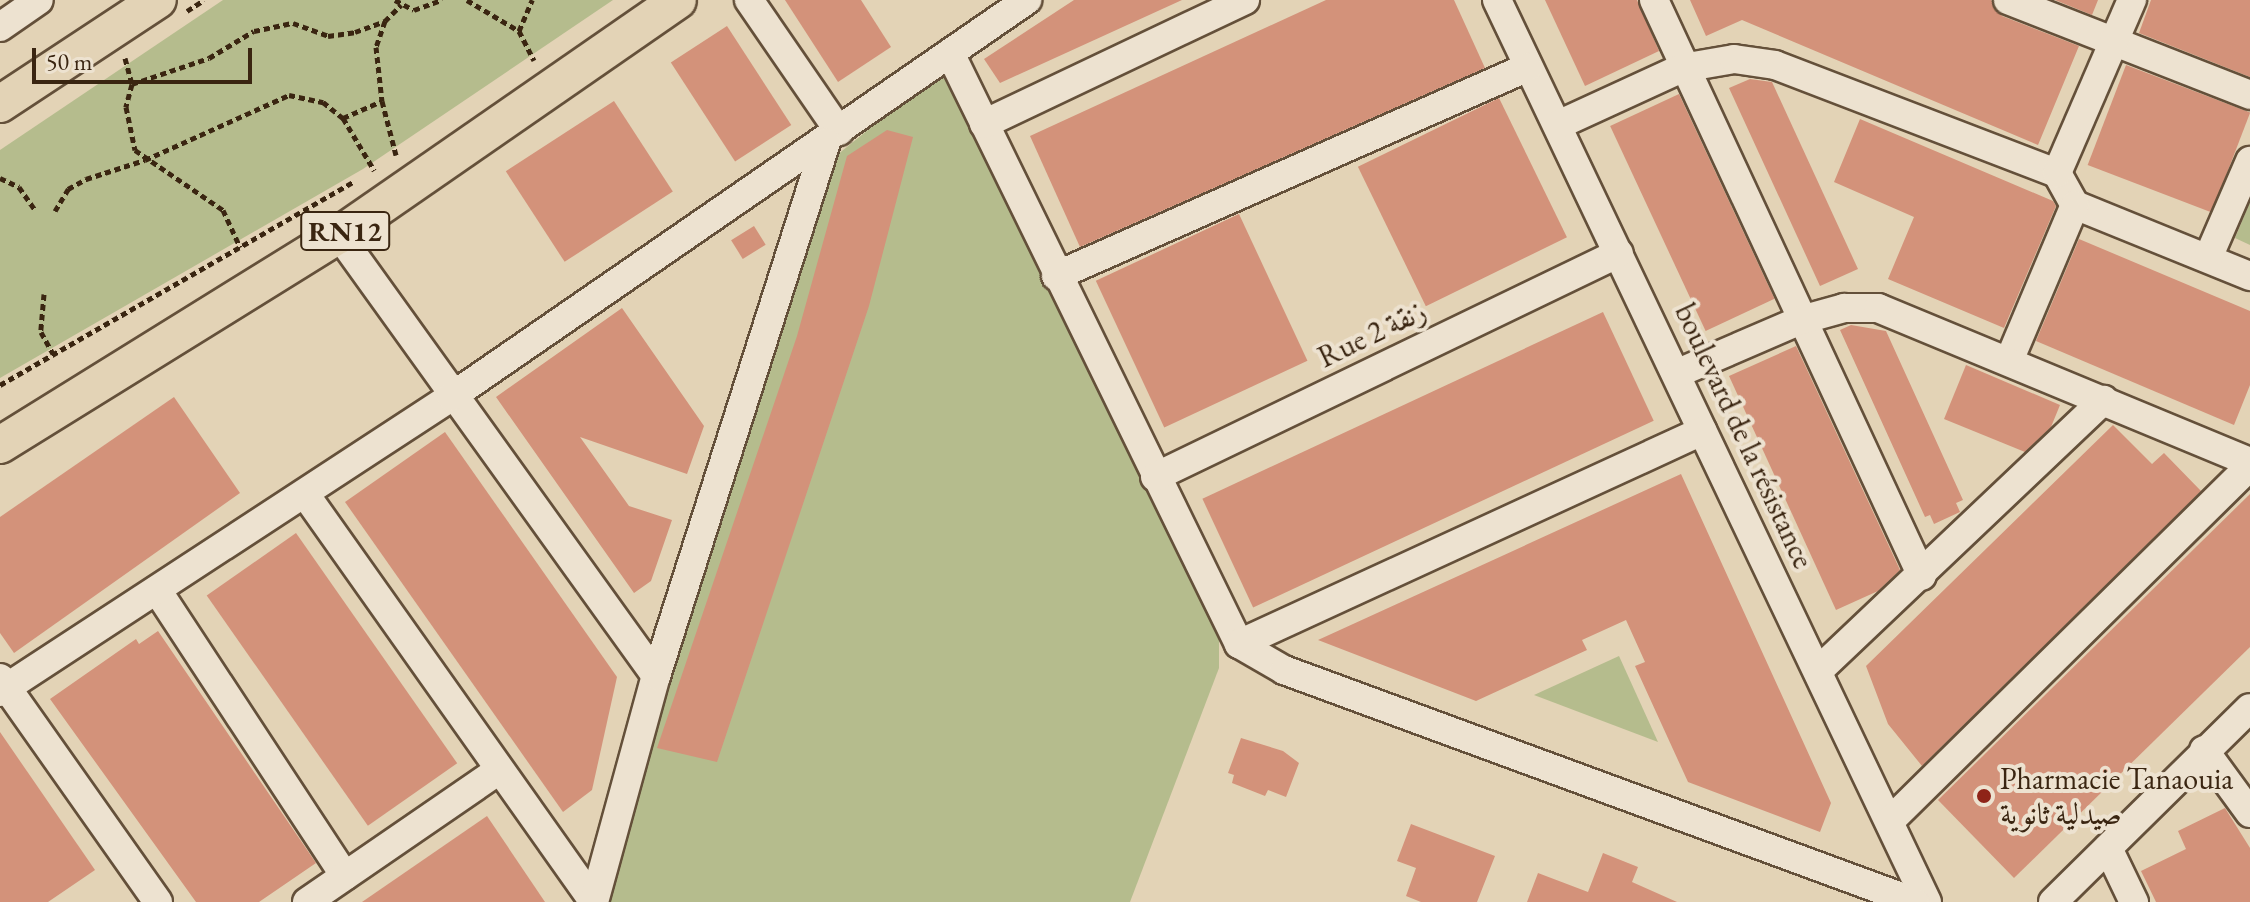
<!DOCTYPE html>
<html>
<head>
<meta charset="utf-8">
<style>
  body { margin:0 }
  #map { position:relative; width:2250px; height:902px; overflow:hidden; background:#e3d3b6; font-family:"EB Garamond",Amiri,serif }
  div>[style] { position:absolute }
  [style*='--x'] { left:calc(var(--x)*1px); top:calc(var(--y)*1px); width:calc(var(--w)*1px); rotate:calc(var(--a)*1deg) }
  .green>* { inset:0; background:#b5bc8d }
  .building>* { inset:0; background:#d3927a; transform-origin:0 0 }
  .path>* { height:5px; margin-top:-2.5px; transform-origin:0; background:repeating-linear-gradient(90deg,#3a2511 0 6px,transparent 0 10px) }
  .roads { filter:drop-shadow(2px 0 #64503a) drop-shadow(-2px 0 #64503a) drop-shadow(0 2px #64503a) drop-shadow(0 -2px #64503a) }
  .minor>* { height:28px; margin:-14px; padding:0 14px; transform-origin:14px; border-radius:14px; background:#ede2d0 }
  .major>* { height:36px; margin:-18px; padding:0 18px; transform-origin:18px; border-radius:18px; background:#e3d3b6 }
  .dots>* { width:22px; height:22px; translate:-50% -50%; box-sizing:border-box; border:4px solid #ede2d0; border-radius:50% }
  span { translate:-50% -50%; white-space:nowrap; text-align:center; line-height:1.15; -webkit-text-stroke:8px #ede2d0; paint-order:stroke }
  .shield-label span { padding:2px 6px; background:#ede2d0; border:2px solid; border-radius:6px; -webkit-text-stroke-width:0 }
  .shield-label { font-size:28px; color:#3a2511; font-weight:700 }
  .street-label { font-size:30px; color:#3a2511 }
  .poi-label { font-size:30px; color:#3a2511 }
  .left { translate:0 -50%; text-align:left }
  .scale { position:absolute; left:32px; top:48px; width:220px; height:36px; box-sizing:border-box; border:4px solid #3a2511; border-top:0; padding-left:10px; font-size:24px; line-height:28px; white-space:nowrap; color:#3a2511; -webkit-text-stroke:6px #ede2d0; paint-order:stroke }
</style>
</head>
<body>
<div id="map">
  <div class="green">
    <i style="clip-path:polygon(223px 0,613px 0,363px 169px,0 378px,0 150px)"></i>
    <i style="clip-path:polygon(941px 71px,1219px 636px,1219px 668px,1130px 902px,610px 902px,649px 746px,832px 159px)"></i>
    <i style="clip-path:polygon(2250px 202px,2250px 245px,2235px 238px)"></i>
    <i style="clip-path:polygon(1619px 656px,1658px 742px,1534px 695px)"></i>
  </div>
  <div class="building">
    <i style="clip-path:polygon(785px 0,861px 0,891px 47px,838px 82px)"></i>
    <i style="clip-path:polygon(1074px 0,1182px 0,1000px 83px,984px 59px)"></i>
    <i style="clip-path:polygon(1326px 0,1454px 0,1485px 68px,1080px 247px,1030px 136px)"></i>
    <i style="clip-path:polygon(1545px 0,1637px 0,1659px 51px,1585px 86px)"></i>
    <i style="clip-path:polygon(1690px 0,1991px 0,2002px 16px,2079px 46px,2038px 145px,1742px 20px,1706px 36px)"></i>
    <i style="clip-path:polygon(2055px 0,2098px 0,2092px 15px)"></i>
    <i style="clip-path:polygon(2151px 0,2250px 0,2250px 77px,2139px 33px)"></i>
    <i style="left:727px;top:26px;width:118px;height:67px;rotate:57deg"></i>
    <i style="left:2126px;top:65px;width:133px;height:107px;rotate:21deg"></i>
    <i style="clip-path:polygon(1750px 79px,1772px 82px,1858px 269px,1820px 286px,1729px 88px)"></i>
    <i style="left:1679px;top:94px;width:226px;height:76px;rotate:65deg"></i>
    <i style="left:1499px;top:98px;width:155px;height:157px;rotate:64deg"></i>
    <i style="left:614px;top:101px;width:108px;height:129px;rotate:57deg"></i>
    <i style="clip-path:polygon(1860px 119px,2053px 201px,2056px 206px,2004px 328px,1888px 279px,1914px 217px,1834px 182px)"></i>
    <i style="clip-path:polygon(887px 130px,913px 137px,869px 306px,717px 762px,657px 748px,797px 336px,847px 156px)"></i>
    <i style="left:1239px;top:214px;width:162px;height:158px;rotate:65deg"></i>
    <i style="left:754px;top:226px;width:22px;height:27px;rotate:58deg"></i>
    <i style="clip-path:polygon(2079px 239px,2250px 311px,2250px 385px,2234px 425px,2036px 341px)"></i>
    <i style="clip-path:polygon(622px 308px,704px 426px,687px 474px,580px 437px,629px 506px,672px 520px,651px 581px,634px 593px,496px 397px)"></i>
    <i style="left:1603px;top:312px;width:120px;height:442px;rotate:65deg"></i>
    <i style="clip-path:polygon(1851px 325px,1886px 331px,1963px 500px,1956px 503px,1960px 512px,1934px 524px,1930px 515px,1925px 517px,1840px 330px)"></i>
    <i style="clip-path:polygon(1796px 346px,1900px 570px,1878px 591px,1836px 610px,1729px 376px)"></i>
    <i style="clip-path:polygon(1966px 365px,2060px 405px,2051px 427px,2025px 452px,1944px 419px)"></i>
    <i style="clip-path:polygon(174px 397px,240px 493px,14px 653px,0 633px,0 517px)"></i>
    <i style="clip-path:polygon(2113px 425px,2152px 464px,2164px 453px,2201px 491px,1922px 766px,1888px 724px,1866px 666px)"></i>
    <i style="clip-path:polygon(445px 432px,617px 677px,592px 790px,563px 812px,345px 502px)"></i>
    <i style="clip-path:polygon(1681px 474px,1831px 803px,1820px 832px,1688px 782px,1635px 666px,1645px 662px,1626px 620px,1582px 640px,1587px 650px,1476px 701px,1318px 640px)"></i>
    <i style="clip-path:polygon(2250px 494px,2250px 647px,2014px 878px,1938px 800px)"></i>
    <i style="left:296px;top:533px;width:281px;height:109px;rotate:55deg"></i>
    <i style="clip-path:polygon(158px 631px,316px 863px,259px 902px,196px 902px,50px 699px,136px 639px,139px 644px)"></i>
    <i style="clip-path:polygon(0 732px,95px 870px,48px 902px,0 902px)"></i>
    <i style="clip-path:polygon(1241px 738px,1283px 751px,1299px 763px,1286px 797px,1268px 790px,1265px 796px,1232px 783px,1234px 775px,1228px 773px)"></i>
    <i style="clip-path:polygon(2225px 808px,2250px 848px,2250px 902px,2156px 902px,2141px 871px,2186px 849px,2178px 831px)"></i>
    <i style="clip-path:polygon(487px 816px,545px 902px,362px 902px,439px 849px)"></i>
    <i style="clip-path:polygon(1411px 824px,1495px 856px,1477px 902px,1421px 902px,1406px 896px,1416px 868px,1397px 861px)"></i>
    <i style="clip-path:polygon(1603px 853px,1638px 867px,1632px 882px,1677px 902px,1527px 902px,1538px 873px,1588px 892px)"></i>
  </div>
  <div class="path">
    <i style="--x:395;--y:0;--w:21;--a:28"></i>
    <i style="--x:414;--y:10;--w:30;--a:-20"></i>
    <i style="--x:467;--y:0;--w:61;--a:30.8"></i>
    <i style="--x:519;--y:31;--w:33;--a:63"></i>
    <i style="--x:187;--y:11;--w:20;--a:-33"></i>
    <i style="--x:385;--y:21;--w:28;--a:109"></i>
    <i style="--x:376;--y:47;--w:54;--a:83.7"></i>
    <i style="--x:382;--y:101;--w:56;--a:75.5"></i>
    <i style="--x:519;--y:31;--w:34;--a:-67"></i>
    <i style="--x:125;--y:58;--w:27;--a:75"></i>
    <i style="--x:132;--y:84;--w:24;--a:105"></i>
    <i style="--x:126;--y:107;--w:44;--a:78.2"></i>
    <i style="--x:135;--y:150;--w:107;--a:34.3"></i>
    <i style="--x:223;--y:210;--w:41;--a:65.3"></i>
    <i style="--x:132;--y:84;--w:81;--a:-18.7"></i>
    <i style="--x:209;--y:58;--w:52;--a:-31"></i>
    <i style="--x:254;--y:31;--w:40;--a:-12"></i>
    <i style="--x:293;--y:23;--w:37;--a:20"></i>
    <i style="--x:328;--y:36;--w:27;--a:-8"></i>
    <i style="--x:355;--y:32;--w:32;--a:-20"></i>
    <i style="--x:385;--y:21;--w:23;--a:-45"></i>
    <i style="--x:343;--y:118;--w:43;--a:-23.6"></i>
    <i style="--x:0;--y:178;--w:21;--a:25"></i>
    <i style="--x:19;--y:187;--w:28;--a:55"></i>
    <i style="--x:55;--y:211;--w:26;--a:-59"></i>
    <i style="--x:68;--y:189;--w:21;--a:-29"></i>
    <i style="--x:86;--y:179;--w:62;--a:-17.9"></i>
    <i style="--x:145;--y:160;--w:158;--a:-24.3"></i>
    <i style="--x:289;--y:95;--w:35;--a:12"></i>
    <i style="--x:323;--y:102;--w:26;--a:39"></i>
    <i style="--x:343;--y:118;--w:61;--a:59.2"></i>
    <i style="--x:44;--y:294;--w:38;--a:95"></i>
    <i style="--x:41;--y:332;--w:25;--a:61"></i>
    <i style="--x:0;--y:385;--w:409;--a:-29.9"></i>
  </div>
  <div class="roads">
    <div class="minor">
      <i style="--x:749;--y:0;--w:159;--a:55.5"></i>
      <i style="--x:1497;--y:0;--w:999;--a:64.51"></i>
      <i style="--x:1654;--y:0;--w:635;--a:65.05"></i>
      <i style="--x:2008;--y:0;--w:260;--a:21.4"></i>
      <i style="--x:0;--y:27;--w:47;--a:-34.7"></i>
      <i style="--x:950;--y:53;--w:658;--a:63.94"></i>
      <i style="--x:1239;--y:644;--w:52;--a:30"></i>
      <i style="--x:1284;--y:670;--w:672;--a:20.19"></i>
      <i style="--x:984;--y:124;--w:289;--a:-25.4"></i>
      <i style="--x:1558;--y:125;--w:136;--a:-24.7"></i>
      <i style="--x:1682;--y:68;--w:53;--a:-9.8"></i>
      <i style="--x:1734;--y:59;--w:41;--a:8.3"></i>
      <i style="--x:1775;--y:65;--w:302;--a:21"></i>
      <i style="--x:2057;--y:173;--w:37;--a:61"></i>
      <i style="--x:2075;--y:205;--w:189;--a:22.1"></i>
      <i style="--x:2057;--y:173;--w:189;--a:-66.6"></i>
      <i style="--x:339;--y:235;--w:543;--a:54.29"></i>
      <i style="--x:2208;--y:258;--w:106;--a:-66.6"></i>
      <i style="--x:1056;--y:276;--w:516;--a:-23.88"></i>
      <i style="--x:2009;--y:361;--w:169;--a:-67.1"></i>
      <i style="--x:1678;--y:373;--w:134;--a:-23.3"></i>
      <i style="--x:1801;--y:320;--w:45;--a:-15.6"></i>
      <i style="--x:1844;--y:308;--w:34;--a:0"></i>
      <i style="--x:1878;--y:308;--w:403;--a:22.5"></i>
      <i style="--x:1155;--y:477;--w:515;--a:-25.77"></i>
      <i style="--x:305;--y:494;--w:500;--a:54.7"></i>
      <i style="--x:157;--y:590;--w:342;--a:56.7"></i>
      <i style="--x:1239;--y:644;--w:510;--a:-24.7"></i>
      <i style="--x:1818;--y:671;--w:394;--a:-43.5"></i>
      <i style="--x:0;--y:678;--w:274;--a:54.8"></i>
      <i style="--x:0;--y:692;--w:539;--a:-33.19"></i>
      <i style="--x:451;--y:397;--w:700;--a:-34.58"></i>
      <i style="--x:2204;--y:750;--w:78;--a:53.9"></i>
      <i style="--x:1890;--y:821;--w:506;--a:-44.6"></i>
      <i style="--x:2108;--y:848;--w:60;--a:64.3"></i>
      <i style="--x:307;--y:902;--w:233;--a:-34.5"></i>
      <i style="--x:594;--y:902;--w:234;--a:-74.7"></i>
      <i style="--x:656;--y:676;--w:560;--a:-72.34"></i>
      <i style="--x:2053;--y:902;--w:276;--a:-44.6"></i>
    </div>
    <div class="major">
      <i style="--x:0;--y:104;--w:189;--a:-33.4"></i>
      <i style="--x:0;--y:445;--w:399;--a:-31.8"></i>
      <i style="--x:339;--y:235;--w:412;--a:-34.7"></i>
    </div>
  </div>
  <div class="dots">
    <i style="left:1984px;top:796px;background:#8f2418"></i>
  </div>
  <div class="shield-label">
    <span style="left:345px;top:231px">RN12</span>
  </div>
  <div class="street-label">
    <span style="left:1372px;top:334px;rotate:-26deg">Rue 2 زنقة</span>
    <span style="left:1744px;top:436px;rotate:65deg">boulevard de la résistance</span>
  </div>
  <div class="poi-label">
    <span class="left" style="left:2000px;top:796px">Pharmacie Tanaouia<br>صيدلية ثانوية</span>
  </div>
  <div class="scale">50 m</div>
</div>
</body>
</html>
